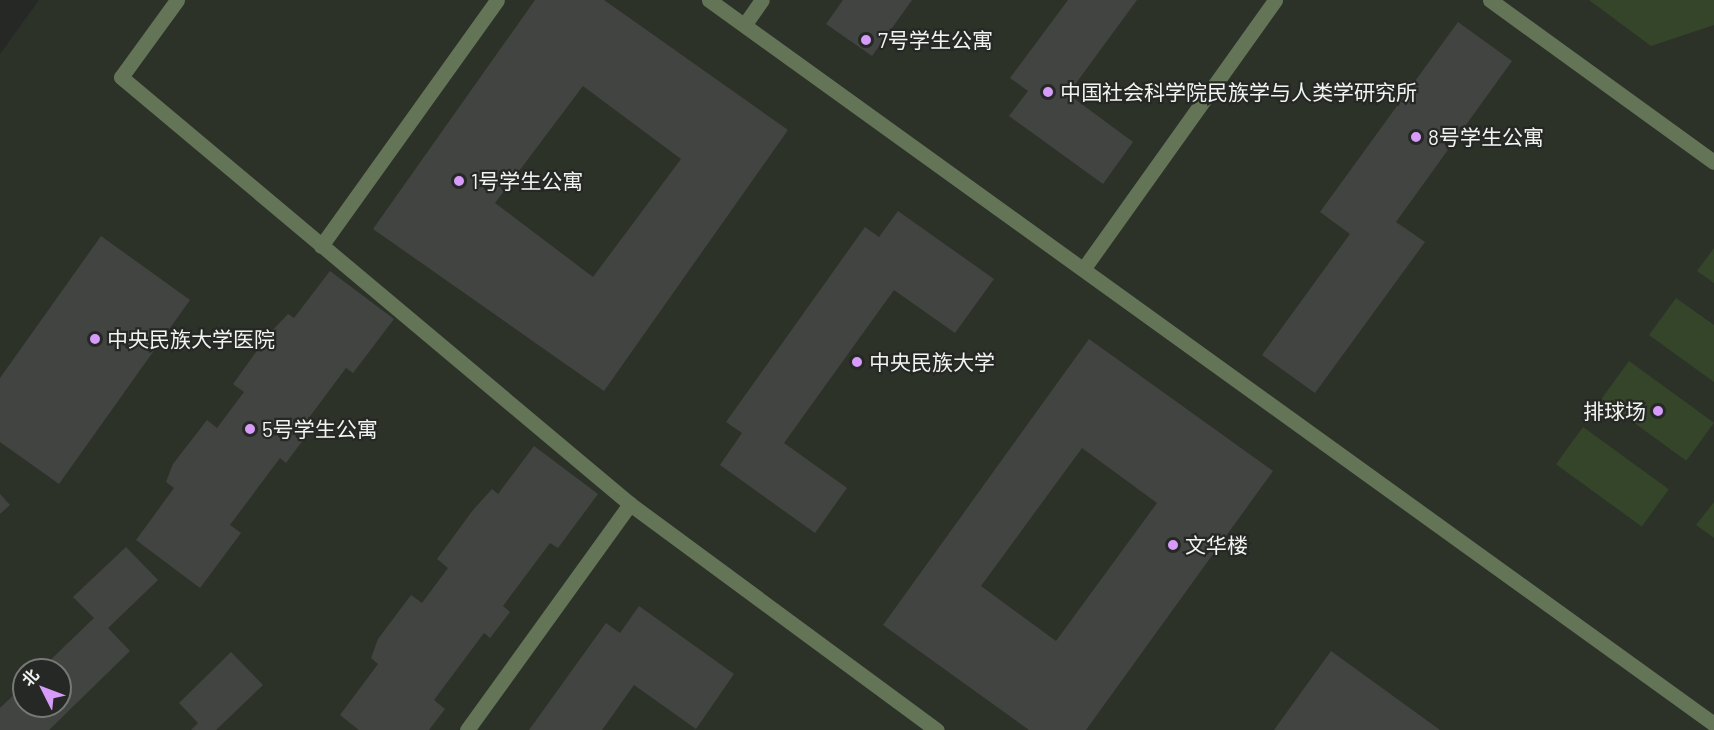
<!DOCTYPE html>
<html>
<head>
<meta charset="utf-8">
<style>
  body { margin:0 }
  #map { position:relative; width:1714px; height:730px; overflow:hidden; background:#252824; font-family:Barlow,"Noto Sans SC",sans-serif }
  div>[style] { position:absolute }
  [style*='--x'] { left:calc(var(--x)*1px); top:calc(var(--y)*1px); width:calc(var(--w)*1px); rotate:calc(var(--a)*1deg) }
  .built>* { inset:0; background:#2d3229 }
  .green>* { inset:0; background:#354529; transform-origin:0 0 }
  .building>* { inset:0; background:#414440 }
  .street>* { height:15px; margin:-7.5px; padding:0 7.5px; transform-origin:7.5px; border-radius:7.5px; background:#647557 }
  .dots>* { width:16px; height:16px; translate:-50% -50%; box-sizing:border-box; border:3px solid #252824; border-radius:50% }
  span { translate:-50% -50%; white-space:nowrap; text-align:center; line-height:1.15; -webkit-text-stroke:4.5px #252824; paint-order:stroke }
  .poi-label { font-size:21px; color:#f1f3f0 }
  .left { translate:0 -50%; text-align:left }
  .right { translate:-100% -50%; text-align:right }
  .north { position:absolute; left:12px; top:658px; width:60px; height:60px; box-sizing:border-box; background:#252824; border:2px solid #777976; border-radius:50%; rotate:312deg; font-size:16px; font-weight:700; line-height:24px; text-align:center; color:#f1f3f0 }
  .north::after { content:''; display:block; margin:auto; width:21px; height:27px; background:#d79bf9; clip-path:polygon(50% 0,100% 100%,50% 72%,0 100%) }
</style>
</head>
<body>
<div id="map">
  <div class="built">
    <i style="clip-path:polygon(evenodd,39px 0,1714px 0,1714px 730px,0 730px,0 54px,39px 0,24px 670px,60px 670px,60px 706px,24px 706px,24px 670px)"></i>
  </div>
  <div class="green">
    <i style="clip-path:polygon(1589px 0,1714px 0,1714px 25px,1651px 46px)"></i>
    <i style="clip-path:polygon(1714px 248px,1714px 283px,1697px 271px)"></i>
    <i style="clip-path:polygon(1676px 298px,1714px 325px,1714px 382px,1649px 335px)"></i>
    <i style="left:1629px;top:361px;width:105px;height:47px;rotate:36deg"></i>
    <i style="left:1583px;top:427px;width:106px;height:46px;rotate:36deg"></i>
    <i style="clip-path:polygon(1714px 502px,1714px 538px,1696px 525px)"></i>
  </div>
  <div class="building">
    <i style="clip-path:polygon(evenodd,535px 0,604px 0,788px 130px,604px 391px,373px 229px,535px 0,583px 86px,681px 159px,593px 277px,495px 203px,583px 86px)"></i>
    <i style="clip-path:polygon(843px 0,912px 0,872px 56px,826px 24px)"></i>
    <i style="clip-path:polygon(1068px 0,1137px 0,1068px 94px,1133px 142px,1103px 184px,1009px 116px,1028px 91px,1010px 78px)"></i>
    <i style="clip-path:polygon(1458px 22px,1512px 61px,1396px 222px,1425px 242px,1315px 393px,1262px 355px,1350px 234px,1320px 212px)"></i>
    <i style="clip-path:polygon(898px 211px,994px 279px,955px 333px,894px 290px,784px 443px,847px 488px,815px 533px,720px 465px,742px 433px,726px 422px,865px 227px,879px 237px)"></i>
    <i style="clip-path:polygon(101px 236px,190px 300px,59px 484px,0 442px,0 378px)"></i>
    <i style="clip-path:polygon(330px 271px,394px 319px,353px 373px,346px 368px,299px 431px,306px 436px,286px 463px,280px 458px,230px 525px,241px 533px,200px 588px,136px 540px,174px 488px,166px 482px,173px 464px,207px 420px,217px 428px,244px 392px,233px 384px,269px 334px,288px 314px,294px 318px)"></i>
    <i style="clip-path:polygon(evenodd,1089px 339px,1273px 471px,1086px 730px,1029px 730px,883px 625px,1089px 339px,1082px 448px,1157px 503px,1056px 641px,981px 586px,1082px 448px)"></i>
    <i style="clip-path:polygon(534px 446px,598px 494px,558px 548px,550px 543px,503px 606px,510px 612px,490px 638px,484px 633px,434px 700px,445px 709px,429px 730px,359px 730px,340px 715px,378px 664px,371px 658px,378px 639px,411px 595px,422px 603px,448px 568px,437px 559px,473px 510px,492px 489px,498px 494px)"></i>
    <i style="clip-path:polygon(0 494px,10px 505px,0 514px)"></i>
    <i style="clip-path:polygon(126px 547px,158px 580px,108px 628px,130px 651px,49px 730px,0 730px,0 708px,24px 685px,24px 706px,60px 706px,60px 670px,40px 670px,94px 618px,73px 597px)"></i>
    <i style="clip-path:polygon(639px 606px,734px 674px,696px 729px,634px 685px,602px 730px,529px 730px,606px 623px,620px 633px)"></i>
    <i style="clip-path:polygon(1331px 651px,1440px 730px,1274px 730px)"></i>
    <i style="clip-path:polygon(231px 652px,263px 685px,216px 730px,191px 730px,198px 723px,179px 703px)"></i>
  </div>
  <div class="street">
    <i style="--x:177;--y:0;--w:95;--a:126"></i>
    <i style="--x:121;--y:77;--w:664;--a:39.99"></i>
    <i style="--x:630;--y:504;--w:381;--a:36.4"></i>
    <i style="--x:709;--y:0;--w:1239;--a:35.77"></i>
    <i style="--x:1490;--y:0;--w:276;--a:35.9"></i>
    <i style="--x:745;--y:24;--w:29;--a:-55"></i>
    <i style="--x:321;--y:246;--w:302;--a:-54.4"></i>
    <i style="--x:1084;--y:268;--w:329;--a:-54.5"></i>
    <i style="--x:467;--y:730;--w:279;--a:-54.2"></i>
  </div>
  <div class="dots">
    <i style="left:866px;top:40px;background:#d79bf9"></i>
    <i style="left:1048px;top:92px;background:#d79bf9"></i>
    <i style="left:1416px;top:137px;background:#d79bf9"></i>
    <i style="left:459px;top:181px;background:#d79bf9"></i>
    <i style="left:95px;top:339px;background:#d79bf9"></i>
    <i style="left:857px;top:362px;background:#d79bf9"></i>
    <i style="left:1658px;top:411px;background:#d79bf9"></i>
    <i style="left:250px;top:429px;background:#d79bf9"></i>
    <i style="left:1173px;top:545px;background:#d79bf9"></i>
  </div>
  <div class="poi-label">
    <span class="left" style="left:878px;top:40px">7号学生公寓</span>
    <span class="left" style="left:1060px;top:92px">中国社会科学院民族学与人类学研究所</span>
    <span class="left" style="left:1428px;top:137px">8号学生公寓</span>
    <span class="left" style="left:471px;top:181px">1号学生公寓</span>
    <span class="left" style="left:107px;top:339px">中央民族大学医院</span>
    <span class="left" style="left:869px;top:362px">中央民族大学</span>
    <span class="right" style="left:1646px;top:411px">排球场</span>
    <span class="left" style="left:262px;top:429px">5号学生公寓</span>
    <span class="left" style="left:1185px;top:545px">文华楼</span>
  </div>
  <div class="north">北</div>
</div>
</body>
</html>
